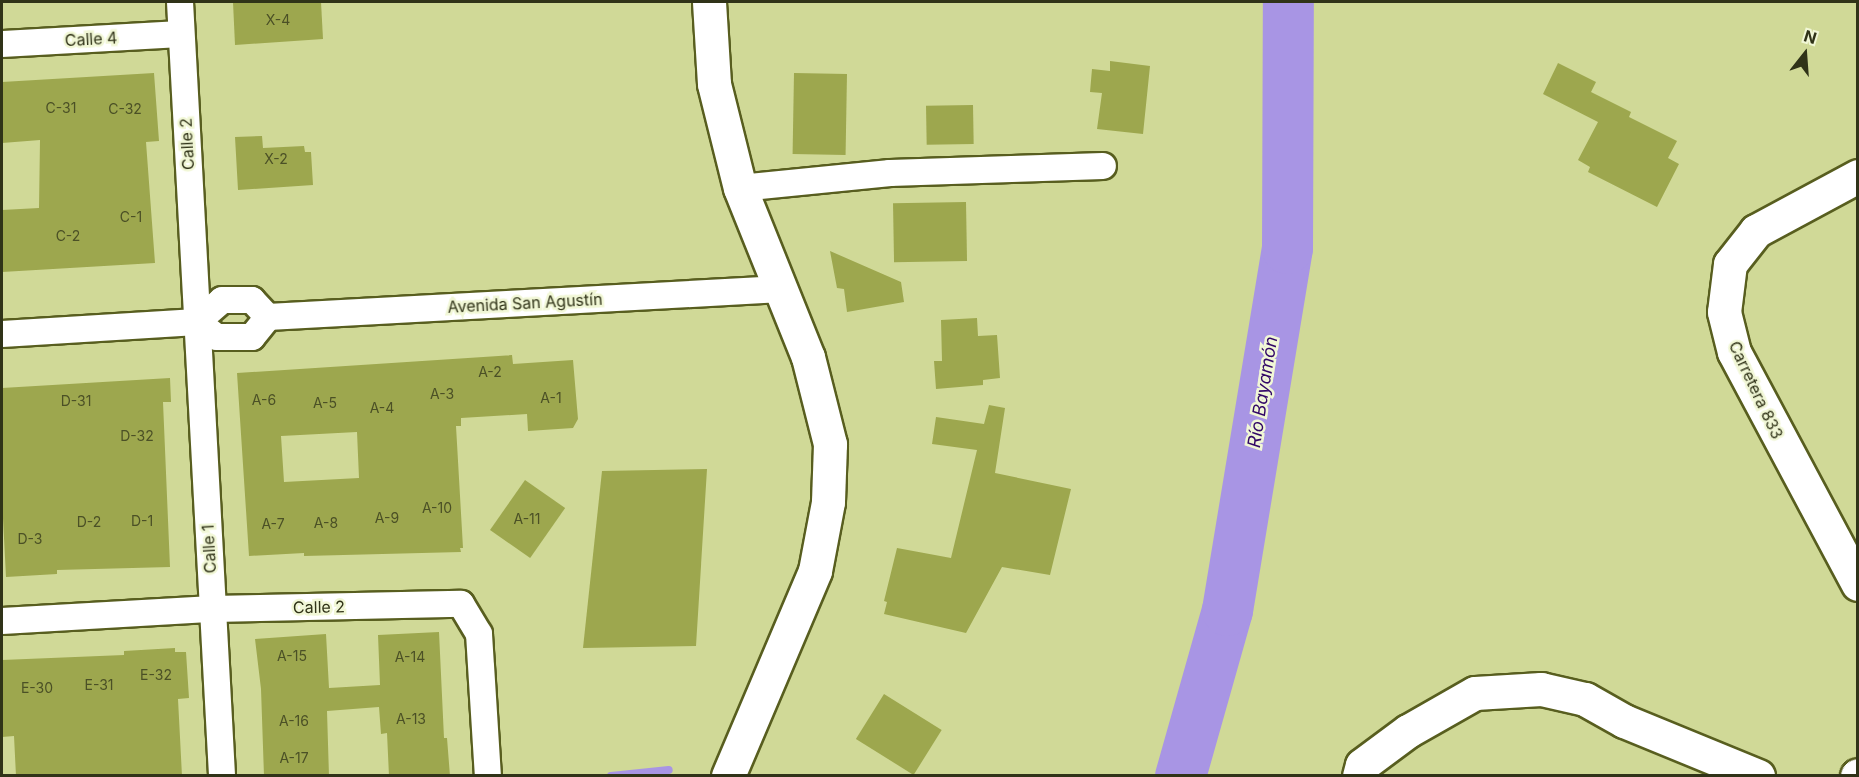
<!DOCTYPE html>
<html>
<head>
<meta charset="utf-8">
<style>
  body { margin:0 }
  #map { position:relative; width:1859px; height:777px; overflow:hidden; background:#d0d997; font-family:Inter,sans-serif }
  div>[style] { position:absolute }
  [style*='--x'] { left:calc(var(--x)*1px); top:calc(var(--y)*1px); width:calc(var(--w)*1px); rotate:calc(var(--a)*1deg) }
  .stream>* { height:8px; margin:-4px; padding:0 4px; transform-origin:4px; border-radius:4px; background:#a895e4 }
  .river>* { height:51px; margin:-25.5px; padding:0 25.5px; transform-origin:25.5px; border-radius:25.5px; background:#a895e4 }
  .building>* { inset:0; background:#9da74e; transform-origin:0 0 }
  .roads { filter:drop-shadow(2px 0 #585e1f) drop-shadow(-2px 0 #585e1f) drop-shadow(0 2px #585e1f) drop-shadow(0 -2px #585e1f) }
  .street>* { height:26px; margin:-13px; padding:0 13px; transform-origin:13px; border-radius:13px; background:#fff }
  .secondary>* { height:33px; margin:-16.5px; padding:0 16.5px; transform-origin:16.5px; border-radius:16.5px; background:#fff }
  span { translate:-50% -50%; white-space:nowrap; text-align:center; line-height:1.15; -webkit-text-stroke:5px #f1f7d6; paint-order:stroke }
  .number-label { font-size:14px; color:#4b5026 }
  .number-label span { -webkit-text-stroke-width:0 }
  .street-label { font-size:16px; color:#303318 }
  .water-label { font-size:18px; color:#320767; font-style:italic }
  .frame { position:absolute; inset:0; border:3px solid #303318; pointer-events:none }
  .north { position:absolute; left:1775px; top:24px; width:60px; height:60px; -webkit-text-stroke:4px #f1f7d6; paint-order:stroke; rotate:17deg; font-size:16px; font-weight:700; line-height:24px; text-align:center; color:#303318 }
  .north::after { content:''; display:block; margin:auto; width:21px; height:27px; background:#303318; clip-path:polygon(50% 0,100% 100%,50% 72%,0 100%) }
</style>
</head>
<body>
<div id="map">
  <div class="stream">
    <i style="--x:611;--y:776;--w:58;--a:-5.9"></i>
  </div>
  <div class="river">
    <i style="--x:1180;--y:776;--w:173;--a:-74.2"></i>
    <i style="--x:1227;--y:610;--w:367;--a:-80.6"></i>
    <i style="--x:1287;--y:248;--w:246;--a:-89.8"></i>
  </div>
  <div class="building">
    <i style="clip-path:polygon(233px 2px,321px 2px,323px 39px,235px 45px)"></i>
    <i style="clip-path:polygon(1110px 61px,1150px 66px,1143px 134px,1097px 129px,1102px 93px,1090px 92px,1092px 69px,1110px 71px)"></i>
    <i style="clip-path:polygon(1558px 63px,1596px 82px,1591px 92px,1631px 112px,1629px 117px,1677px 141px,1668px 158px,1679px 164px,1657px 207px,1588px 172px,1590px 167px,1578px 160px,1598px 122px,1543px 94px)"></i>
    <i style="clip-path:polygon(154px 73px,159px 141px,146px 142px,155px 263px,2px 272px,2px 210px,39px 208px,40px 140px,2px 143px,2px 82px)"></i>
    <i style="left:794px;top:73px;width:53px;height:81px;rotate:1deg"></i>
    <i style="left:973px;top:105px;width:39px;height:47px;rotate:89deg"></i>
    <i style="clip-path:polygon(262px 136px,263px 148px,304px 146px,305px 152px,311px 152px,313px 185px,238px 190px,235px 137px)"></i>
    <i style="left:966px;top:202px;width:59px;height:73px;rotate:89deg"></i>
    <i style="clip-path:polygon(830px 251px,901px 282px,904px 302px,847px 312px,844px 289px,837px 288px)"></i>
    <i style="clip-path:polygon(977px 318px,978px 336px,997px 335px,1000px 378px,983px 380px,983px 385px,936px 389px,934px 361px,942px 361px,941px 320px)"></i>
    <i style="clip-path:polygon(evenodd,512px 355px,513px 364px,573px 360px,578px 419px,573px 428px,528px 431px,527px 414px,461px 418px,461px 426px,456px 426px,463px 548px,460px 548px,461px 552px,304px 556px,304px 553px,249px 556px,237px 373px,512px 355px,357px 432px,359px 478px,284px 482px,281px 436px,357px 432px)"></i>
    <i style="clip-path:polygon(170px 378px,171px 402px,163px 402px,170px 567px,57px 570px,57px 574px,6px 577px,2px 499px,2px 388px)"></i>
    <i style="clip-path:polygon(989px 405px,1005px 408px,995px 473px,1071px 489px,1050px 575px,1002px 567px,966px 633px,884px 614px,887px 602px,884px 601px,897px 548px,951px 558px,977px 450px,932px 444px,936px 417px,984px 424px)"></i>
    <i style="clip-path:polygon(707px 469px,696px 646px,583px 648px,602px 471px)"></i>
    <i style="left:525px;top:480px;width:49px;height:61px;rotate:35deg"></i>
    <i style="clip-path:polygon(439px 632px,444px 738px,447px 738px,450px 776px,389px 776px,387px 733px,381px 734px,379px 707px,327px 711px,329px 776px,264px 776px,261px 689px,255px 639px,326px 634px,329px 688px,380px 685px,378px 635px)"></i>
    <i style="clip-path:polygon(175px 648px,175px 652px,186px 652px,189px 698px,178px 699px,182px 776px,16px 776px,14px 736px,2px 737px,2px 660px,124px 655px,124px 651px)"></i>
    <i style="left:884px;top:694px;width:68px;height:53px;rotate:32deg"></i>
  </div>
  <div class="roads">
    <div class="street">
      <i style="--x:180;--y:2;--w:775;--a:86.89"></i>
      <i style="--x:2;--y:44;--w:179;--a:-3.2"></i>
      <i style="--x:740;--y:188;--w:151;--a:-5.7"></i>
      <i style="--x:890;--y:173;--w:213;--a:-1.9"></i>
      <i style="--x:197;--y:322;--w:25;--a:37"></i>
      <i style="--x:217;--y:337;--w:35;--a:0"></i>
      <i style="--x:252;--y:337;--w:26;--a:-51"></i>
      <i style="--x:268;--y:317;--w:514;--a:-3.12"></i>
      <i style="--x:2;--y:334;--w:195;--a:-3.5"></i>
      <i style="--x:197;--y:322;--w:33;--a:-41"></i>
      <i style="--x:222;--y:300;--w:30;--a:0"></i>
      <i style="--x:252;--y:300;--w:23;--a:47"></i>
      <i style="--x:2;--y:621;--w:211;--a:-3.3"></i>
      <i style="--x:213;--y:609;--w:248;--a:-1.2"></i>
      <i style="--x:461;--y:604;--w:35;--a:59"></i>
      <i style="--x:479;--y:634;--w:142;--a:86.4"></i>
    </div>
    <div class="secondary">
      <i style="--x:709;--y:2;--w:82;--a:86.5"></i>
      <i style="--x:714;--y:84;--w:107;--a:76"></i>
      <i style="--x:740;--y:188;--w:182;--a:68.1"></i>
      <i style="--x:808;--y:357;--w:90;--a:75.8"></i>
      <i style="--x:830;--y:444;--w:58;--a:92"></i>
      <i style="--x:828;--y:502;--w:70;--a:100.7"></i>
      <i style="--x:815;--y:571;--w:223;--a:113"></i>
      <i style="--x:1858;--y:176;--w:116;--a:151.7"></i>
      <i style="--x:1756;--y:231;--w:42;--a:128.2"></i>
      <i style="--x:1730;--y:264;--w:48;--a:97.1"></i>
      <i style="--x:1724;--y:312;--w:41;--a:76"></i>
      <i style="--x:1734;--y:352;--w:263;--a:61.9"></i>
      <i style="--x:1359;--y:776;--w:11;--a:-75"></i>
      <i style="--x:1362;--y:765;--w:57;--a:-36.5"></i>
      <i style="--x:1408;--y:731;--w:77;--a:-29.6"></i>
      <i style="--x:1475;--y:693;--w:66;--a:-3.5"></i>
      <i style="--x:1541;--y:689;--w:45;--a:12.8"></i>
      <i style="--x:1585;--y:699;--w:45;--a:29.4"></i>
      <i style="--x:1624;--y:721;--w:145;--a:22.3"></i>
      <i style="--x:1857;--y:776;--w:1;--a:-45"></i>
    </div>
  </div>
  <div class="number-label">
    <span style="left:278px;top:20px">X-4</span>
    <span style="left:61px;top:108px">C-31</span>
    <span style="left:125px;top:109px">C-32</span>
    <span style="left:276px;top:159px">X-2</span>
    <span style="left:131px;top:217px">C-1</span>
    <span style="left:68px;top:236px">C-2</span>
    <span style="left:490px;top:372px">A-2</span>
    <span style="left:442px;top:394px">A-3</span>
    <span style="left:551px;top:398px">A-1</span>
    <span style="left:264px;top:400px">A-6</span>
    <span style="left:76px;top:401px">D-31</span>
    <span style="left:325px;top:403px">A-5</span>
    <span style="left:382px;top:408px">A-4</span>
    <span style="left:137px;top:436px">D-32</span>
    <span style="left:437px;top:508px">A-10</span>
    <span style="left:387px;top:518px">A-9</span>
    <span style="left:527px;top:519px">A-11</span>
    <span style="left:142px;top:521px">D-1</span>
    <span style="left:89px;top:522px">D-2</span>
    <span style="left:326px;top:523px">A-8</span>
    <span style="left:273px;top:524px">A-7</span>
    <span style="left:30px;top:539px">D-3</span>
    <span style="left:292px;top:656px">A-15</span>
    <span style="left:410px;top:657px">A-14</span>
    <span style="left:156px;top:675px">E-32</span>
    <span style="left:99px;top:685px">E-31</span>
    <span style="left:37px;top:688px">E-30</span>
    <span style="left:411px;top:719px">A-13</span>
    <span style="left:294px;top:721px">A-16</span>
    <span style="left:294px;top:758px">A-17</span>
  </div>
  <div class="street-label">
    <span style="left:91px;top:39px;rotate:-3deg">Calle 4</span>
    <span style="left:187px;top:144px;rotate:-93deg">Calle 2</span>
    <span style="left:525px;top:303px;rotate:-3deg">Avenida San Agustín</span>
    <span style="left:1756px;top:390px;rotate:65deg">Carretera 833</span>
    <span style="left:209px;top:549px;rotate:-93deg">Calle 1</span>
    <span style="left:319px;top:607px;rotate:-1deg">Calle 2</span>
  </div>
  <div class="water-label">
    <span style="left:1263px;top:392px;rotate:-81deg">Río Bayamón</span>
  </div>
  <div class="frame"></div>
  <div class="north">N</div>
</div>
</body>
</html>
